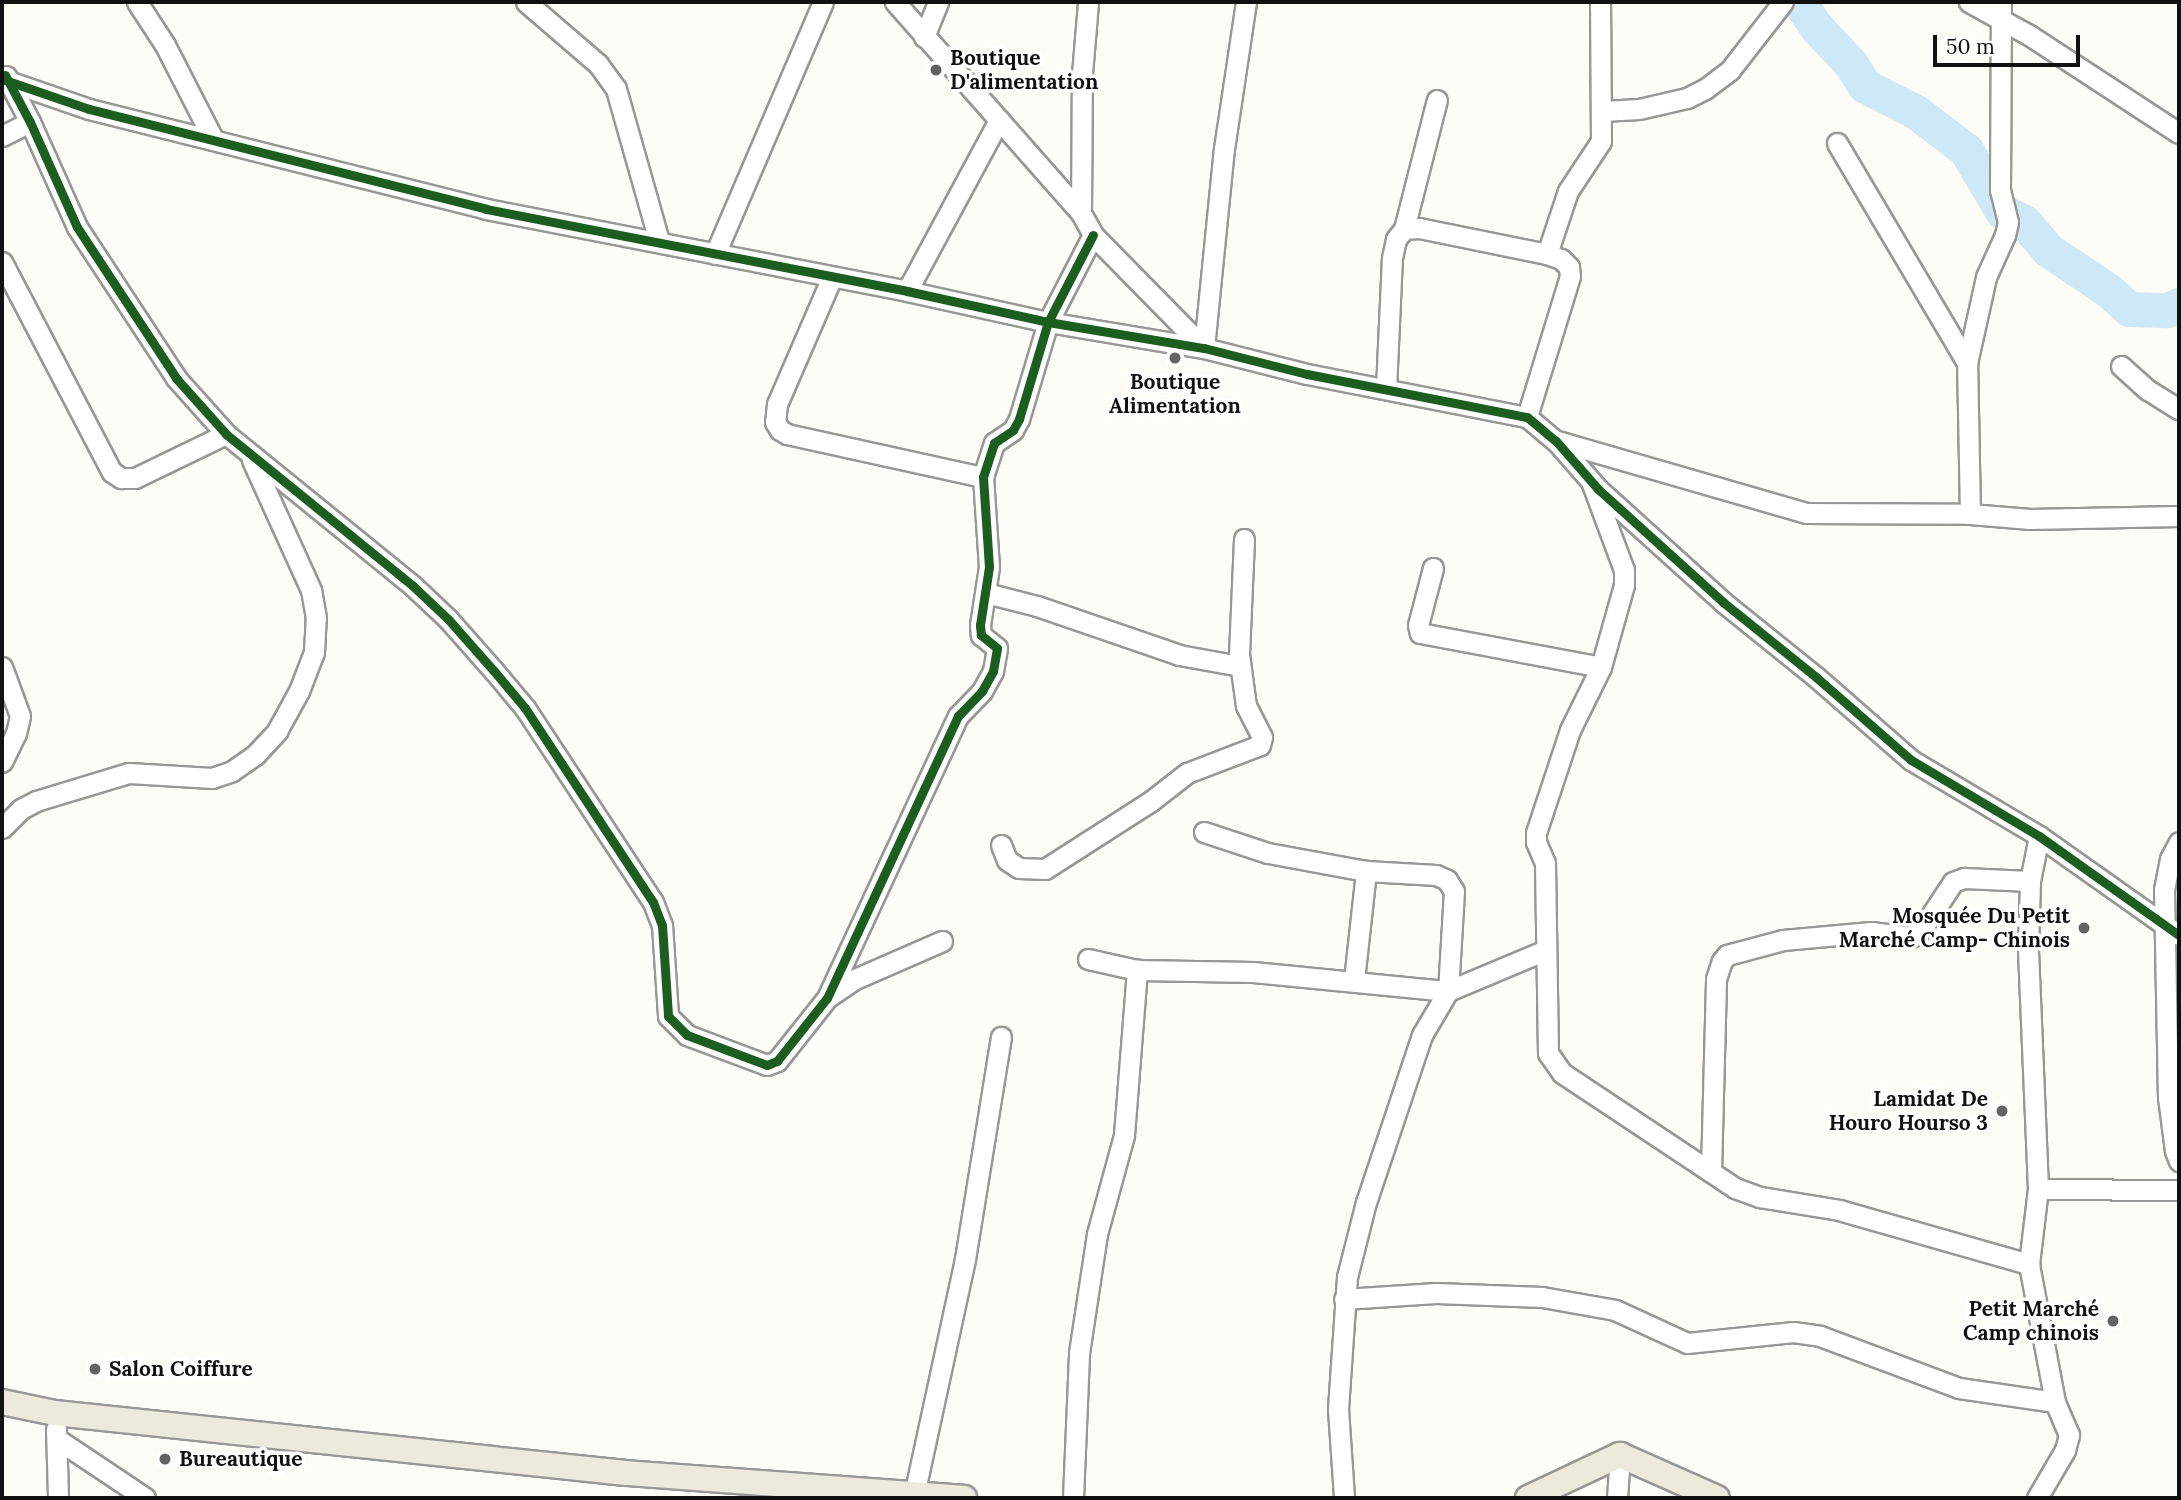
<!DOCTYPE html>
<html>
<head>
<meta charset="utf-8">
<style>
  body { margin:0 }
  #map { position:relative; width:2181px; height:1500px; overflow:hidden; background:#fdfcf7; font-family:Lora,serif }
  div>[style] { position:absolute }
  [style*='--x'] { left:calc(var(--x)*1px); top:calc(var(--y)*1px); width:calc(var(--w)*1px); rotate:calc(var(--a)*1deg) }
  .river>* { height:35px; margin:-17.5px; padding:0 17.5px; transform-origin:17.5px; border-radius:17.5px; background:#cde8f7 }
  .roads { filter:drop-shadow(2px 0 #979795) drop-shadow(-2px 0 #979795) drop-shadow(0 2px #979795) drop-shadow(0 -2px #979795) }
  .minor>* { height:19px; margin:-9.5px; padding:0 9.5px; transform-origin:9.5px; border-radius:9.5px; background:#fffffe }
  .major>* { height:24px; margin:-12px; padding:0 12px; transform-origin:12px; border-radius:12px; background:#ede9dc }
  .cycleway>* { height:9px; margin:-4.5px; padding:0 4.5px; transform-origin:4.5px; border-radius:4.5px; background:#1b5e20 }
  .dots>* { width:19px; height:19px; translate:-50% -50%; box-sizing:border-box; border:4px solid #fff; border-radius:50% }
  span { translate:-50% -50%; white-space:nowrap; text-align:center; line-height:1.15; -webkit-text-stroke:7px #fff; paint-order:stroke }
  .poi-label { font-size:21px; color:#111; font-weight:700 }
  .left { translate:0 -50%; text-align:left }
  .right { translate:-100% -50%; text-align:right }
  .frame { position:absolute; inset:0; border:4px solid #111; pointer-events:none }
  .scale { position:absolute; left:1933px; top:35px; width:147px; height:32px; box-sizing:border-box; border:4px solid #111; border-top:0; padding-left:9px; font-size:21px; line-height:24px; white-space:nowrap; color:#111; -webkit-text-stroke:5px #fff; paint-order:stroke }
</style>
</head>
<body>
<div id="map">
  <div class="river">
    <i style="--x:1799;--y:2;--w:32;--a:55"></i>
    <i style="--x:1817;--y:28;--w:50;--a:46.6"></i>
    <i style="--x:1851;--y:64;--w:26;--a:58"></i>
    <i style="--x:1865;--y:86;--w:57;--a:27"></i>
    <i style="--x:1916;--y:112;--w:63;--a:37.2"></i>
    <i style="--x:1966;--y:150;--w:71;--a:59.5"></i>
    <i style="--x:2002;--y:211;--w:25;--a:27"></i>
    <i style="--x:2024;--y:222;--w:37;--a:49"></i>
    <i style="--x:2048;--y:250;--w:72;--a:33.7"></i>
    <i style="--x:2108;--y:290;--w:28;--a:42"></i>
    <i style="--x:2129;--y:309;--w:38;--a:2"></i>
    <i style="--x:2167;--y:310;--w:13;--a:-23"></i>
  </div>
  <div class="roads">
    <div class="minor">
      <i style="--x:137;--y:2;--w:51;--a:56.9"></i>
      <i style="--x:165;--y:45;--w:106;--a:62.9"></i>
      <i style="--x:526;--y:2;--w:95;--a:40.7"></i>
      <i style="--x:598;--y:64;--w:31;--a:54"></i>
      <i style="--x:616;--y:89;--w:158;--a:74.2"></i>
      <i style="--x:895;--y:2;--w:281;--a:48.6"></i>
      <i style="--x:1081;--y:213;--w:25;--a:61"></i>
      <i style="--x:1093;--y:235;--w:158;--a:45.5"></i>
      <i style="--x:1969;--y:2;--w:68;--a:28.8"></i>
      <i style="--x:2029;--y:35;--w:179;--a:33.2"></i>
      <i style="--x:924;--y:37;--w:38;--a:-68"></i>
      <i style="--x:6;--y:76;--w:52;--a:62.4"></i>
      <i style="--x:30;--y:122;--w:115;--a:65.9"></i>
      <i style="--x:77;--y:227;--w:181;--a:56.7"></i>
      <i style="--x:176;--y:378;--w:75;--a:48.2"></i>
      <i style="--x:226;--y:434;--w:241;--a:39.1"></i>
      <i style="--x:413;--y:586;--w:48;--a:43.3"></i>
      <i style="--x:448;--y:619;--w:69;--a:48.5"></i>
      <i style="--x:494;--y:671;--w:48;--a:50"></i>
      <i style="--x:525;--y:708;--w:232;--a:56.6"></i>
      <i style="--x:653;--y:902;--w:25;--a:69"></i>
      <i style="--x:662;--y:925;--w:91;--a:86.2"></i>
      <i style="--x:668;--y:1016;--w:27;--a:45"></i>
      <i style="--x:687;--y:1035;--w:85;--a:20.6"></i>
      <i style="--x:767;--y:1065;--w:11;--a:-22"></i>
      <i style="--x:777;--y:1061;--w:80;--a:-51.6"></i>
      <i style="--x:827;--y:998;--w:311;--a:-65.1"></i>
      <i style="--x:958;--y:716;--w:35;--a:-46"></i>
      <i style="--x:982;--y:691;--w:23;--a:-61"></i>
      <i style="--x:993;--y:671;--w:23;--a:-80"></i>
      <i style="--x:997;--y:648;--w:21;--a:-141"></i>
      <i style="--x:981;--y:635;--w:10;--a:-96"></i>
      <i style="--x:980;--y:625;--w:59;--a:-81.2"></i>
      <i style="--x:989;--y:567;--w:90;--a:-93.8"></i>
      <i style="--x:983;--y:477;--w:36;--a:-72"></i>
      <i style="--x:994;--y:443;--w:23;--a:-34"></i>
      <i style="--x:1013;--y:430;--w:13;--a:-61"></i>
      <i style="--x:1019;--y:419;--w:101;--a:-73.4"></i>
      <i style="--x:1048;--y:322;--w:98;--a:-62.7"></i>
      <i style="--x:2;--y:79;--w:92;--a:19"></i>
      <i style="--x:89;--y:109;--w:409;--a:14.1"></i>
      <i style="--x:486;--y:209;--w:429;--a:11"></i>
      <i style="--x:907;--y:291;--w:144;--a:12.4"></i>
      <i style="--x:1048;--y:322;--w:158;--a:9.5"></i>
      <i style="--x:1204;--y:348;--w:106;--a:14.2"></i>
      <i style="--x:1307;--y:374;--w:224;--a:11.1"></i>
      <i style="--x:1527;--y:417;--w:38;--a:40"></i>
      <i style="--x:1556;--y:441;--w:64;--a:48.8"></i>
      <i style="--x:1598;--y:489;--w:169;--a:42.1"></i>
      <i style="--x:1723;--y:602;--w:119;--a:38.9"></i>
      <i style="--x:1816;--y:677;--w:126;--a:41.1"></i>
      <i style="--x:1911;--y:760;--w:149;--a:30.7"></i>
      <i style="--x:2039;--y:836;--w:171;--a:35.3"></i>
      <i style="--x:1602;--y:111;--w:37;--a:-3"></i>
      <i style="--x:1639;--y:109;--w:49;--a:-12.9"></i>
      <i style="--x:1687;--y:98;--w:20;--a:-27"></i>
      <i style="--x:1705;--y:89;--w:31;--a:-37"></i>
      <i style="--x:1730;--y:70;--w:86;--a:-52.1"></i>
      <i style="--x:2;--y:136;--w:31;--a:-27"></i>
      <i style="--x:1837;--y:143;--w:256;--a:59.4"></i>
      <i style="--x:1081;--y:213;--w:139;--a:-89.6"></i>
      <i style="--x:1082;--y:74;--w:72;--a:-85.2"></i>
      <i style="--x:1404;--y:229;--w:15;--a:-4"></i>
      <i style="--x:1419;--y:228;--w:131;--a:11.5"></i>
      <i style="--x:1547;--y:254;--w:15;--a:20"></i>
      <i style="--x:1561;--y:259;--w:11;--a:45"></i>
      <i style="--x:1569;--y:267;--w:9;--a:84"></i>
      <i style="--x:1570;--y:276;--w:147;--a:107"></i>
      <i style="--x:715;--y:254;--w:274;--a:-66.8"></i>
      <i style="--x:1547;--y:254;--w:66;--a:-71.6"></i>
      <i style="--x:1568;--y:191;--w:60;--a:-56.6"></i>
      <i style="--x:1601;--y:141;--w:139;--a:-90.4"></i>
      <i style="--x:2;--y:262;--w:237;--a:62.4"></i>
      <i style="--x:112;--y:472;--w:11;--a:34"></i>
      <i style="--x:121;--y:478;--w:14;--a:0"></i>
      <i style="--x:135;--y:478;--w:101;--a:-25.8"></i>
      <i style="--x:832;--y:277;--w:138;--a:113.4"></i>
      <i style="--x:777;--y:404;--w:18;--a:96"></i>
      <i style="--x:775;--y:422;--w:9;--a:58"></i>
      <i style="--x:780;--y:430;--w:8;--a:30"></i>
      <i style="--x:787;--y:434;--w:201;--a:12.4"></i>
      <i style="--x:907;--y:291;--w:194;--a:-61.7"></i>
      <i style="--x:1204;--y:348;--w:200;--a:-84.3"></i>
      <i style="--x:1224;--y:149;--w:149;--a:-81.5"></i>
      <i style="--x:2121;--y:366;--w:36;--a:42"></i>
      <i style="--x:2148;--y:390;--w:36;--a:32"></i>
      <i style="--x:1386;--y:389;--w:131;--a:-87.4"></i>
      <i style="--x:1392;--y:258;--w:19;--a:-78"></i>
      <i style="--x:1396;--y:239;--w:13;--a:-51"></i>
      <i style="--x:1404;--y:229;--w:133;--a:-75.7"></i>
      <i style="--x:1557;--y:441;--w:259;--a:16.1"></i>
      <i style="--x:1806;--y:513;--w:164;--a:0.3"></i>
      <i style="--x:1970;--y:514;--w:60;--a:4.8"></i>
      <i style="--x:2030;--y:519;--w:149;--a:-1.2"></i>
      <i style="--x:1592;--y:484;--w:92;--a:69.6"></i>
      <i style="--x:1624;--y:570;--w:15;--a:90"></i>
      <i style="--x:1624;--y:585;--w:85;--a:105.7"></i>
      <i style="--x:1601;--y:667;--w:70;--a:116.2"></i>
      <i style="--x:1570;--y:730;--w:108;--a:108.3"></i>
      <i style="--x:1536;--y:833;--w:9;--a:90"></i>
      <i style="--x:1536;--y:842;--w:23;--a:67"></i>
      <i style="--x:1545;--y:863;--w:190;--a:89.1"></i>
      <i style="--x:1548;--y:1053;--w:24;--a:55"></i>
      <i style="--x:1562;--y:1073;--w:208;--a:33.6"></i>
      <i style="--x:1735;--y:1188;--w:27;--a:20"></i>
      <i style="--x:1760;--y:1197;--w:80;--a:9.3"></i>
      <i style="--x:1839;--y:1210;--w:198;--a:15.9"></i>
      <i style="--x:1970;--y:514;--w:151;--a:-91.1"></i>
      <i style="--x:1967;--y:363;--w:88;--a:-77.5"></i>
      <i style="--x:1986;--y:277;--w:46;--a:-65.7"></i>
      <i style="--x:2005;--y:235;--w:13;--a:-77"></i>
      <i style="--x:2008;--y:222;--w:33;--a:-104"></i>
      <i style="--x:2000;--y:190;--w:188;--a:-89.7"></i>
      <i style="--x:1433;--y:568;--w:59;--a:104.7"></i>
      <i style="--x:1418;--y:625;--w:8;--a:76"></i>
      <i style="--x:1420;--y:633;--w:184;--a:10.6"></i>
      <i style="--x:986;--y:593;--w:53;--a:14.3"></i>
      <i style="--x:1037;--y:606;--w:150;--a:19"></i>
      <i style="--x:1179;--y:655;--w:62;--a:10.2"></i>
      <i style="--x:2;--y:667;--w:52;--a:69.8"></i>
      <i style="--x:20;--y:716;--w:17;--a:103"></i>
      <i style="--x:16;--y:733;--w:32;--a:116"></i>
      <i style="--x:2;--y:828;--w:27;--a:-45"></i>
      <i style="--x:21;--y:809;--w:17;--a:-28"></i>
      <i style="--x:36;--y:801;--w:97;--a:-16.8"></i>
      <i style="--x:129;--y:773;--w:83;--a:3.4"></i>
      <i style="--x:212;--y:778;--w:21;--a:-19"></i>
      <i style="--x:232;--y:771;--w:28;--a:-35"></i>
      <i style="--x:255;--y:755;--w:33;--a:-47"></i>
      <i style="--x:277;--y:731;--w:46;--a:-61.2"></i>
      <i style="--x:299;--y:691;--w:42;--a:-69"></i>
      <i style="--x:314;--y:652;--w:34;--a:-87"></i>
      <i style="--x:316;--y:618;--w:28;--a:-100"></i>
      <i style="--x:311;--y:590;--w:143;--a:-114.4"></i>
      <i style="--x:1204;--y:832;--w:67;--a:18.2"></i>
      <i style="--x:1268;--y:853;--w:100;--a:10.4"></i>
      <i style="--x:1366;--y:871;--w:70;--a:3.3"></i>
      <i style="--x:1436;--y:875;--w:12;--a:24"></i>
      <i style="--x:1447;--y:880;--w:13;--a:58"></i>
      <i style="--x:1454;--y:891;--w:100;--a:93.4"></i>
      <i style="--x:1448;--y:991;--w:51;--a:120.6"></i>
      <i style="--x:1422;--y:1035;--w:176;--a:108.5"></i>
      <i style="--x:1366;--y:1202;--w:77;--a:104.2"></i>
      <i style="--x:1347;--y:1277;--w:132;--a:93.9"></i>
      <i style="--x:1338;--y:1409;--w:89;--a:86.1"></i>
      <i style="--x:2179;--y:842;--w:19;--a:118"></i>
      <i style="--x:2170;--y:859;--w:32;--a:101"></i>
      <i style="--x:2164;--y:890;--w:207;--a:88.9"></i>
      <i style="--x:2168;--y:1097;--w:54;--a:82.6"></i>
      <i style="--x:2175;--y:1151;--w:11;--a:68"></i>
      <i style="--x:1001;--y:845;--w:16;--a:68"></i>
      <i style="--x:1007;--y:860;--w:14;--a:34"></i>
      <i style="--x:1019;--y:868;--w:26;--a:2"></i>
      <i style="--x:1045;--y:869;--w:126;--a:-32.7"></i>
      <i style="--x:1151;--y:801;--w:46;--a:-37.9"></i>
      <i style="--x:1187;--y:773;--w:78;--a:-21"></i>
      <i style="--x:1260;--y:745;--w:8;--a:-76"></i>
      <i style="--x:1262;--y:737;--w:35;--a:-117"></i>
      <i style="--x:1246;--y:706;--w:52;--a:-97.7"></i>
      <i style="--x:1239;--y:654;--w:115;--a:-87.5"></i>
      <i style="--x:1088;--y:959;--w:50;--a:12.7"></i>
      <i style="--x:1137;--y:970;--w:116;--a:1"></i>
      <i style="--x:1253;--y:972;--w:196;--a:5.6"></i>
      <i style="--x:1448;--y:991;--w:106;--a:-22.7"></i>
      <i style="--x:1354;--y:980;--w:110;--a:-83.7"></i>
      <i style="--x:828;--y:997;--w:32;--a:-34"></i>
      <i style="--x:855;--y:979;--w:95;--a:-23.6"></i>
      <i style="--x:1711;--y:1172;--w:193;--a:-88.5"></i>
      <i style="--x:1716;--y:979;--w:19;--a:-72"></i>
      <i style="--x:1722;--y:961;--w:8;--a:-50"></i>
      <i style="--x:1727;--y:955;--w:58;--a:-15"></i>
      <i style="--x:1783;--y:940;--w:88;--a:-5.2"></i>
      <i style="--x:1871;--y:932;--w:40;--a:7.1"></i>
      <i style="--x:1911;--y:937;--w:14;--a:-36"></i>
      <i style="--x:1922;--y:929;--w:56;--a:-56.6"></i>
      <i style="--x:1953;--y:882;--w:12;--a:-20"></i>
      <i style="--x:1964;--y:878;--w:66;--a:2.6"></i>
      <i style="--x:2038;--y:1189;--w:141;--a:0.4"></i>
      <i style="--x:1344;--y:1299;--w:92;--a:-3.7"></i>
      <i style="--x:1436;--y:1293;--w:106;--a:2.2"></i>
      <i style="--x:1542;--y:1297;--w:74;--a:10.1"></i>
      <i style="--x:1615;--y:1310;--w:79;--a:24.6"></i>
      <i style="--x:1687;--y:1343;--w:107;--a:-5.9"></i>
      <i style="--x:1793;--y:1332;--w:27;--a:8"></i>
      <i style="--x:1820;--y:1336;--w:148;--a:20.5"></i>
      <i style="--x:1959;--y:1388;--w:97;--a:8.3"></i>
      <i style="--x:56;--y:1429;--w:69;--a:88.3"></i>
      <i style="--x:57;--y:1439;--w:106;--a:33.8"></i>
      <i style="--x:914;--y:1495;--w:241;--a:-77.8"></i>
      <i style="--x:965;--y:1259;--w:225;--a:-80.8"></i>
      <i style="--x:1073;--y:1498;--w:145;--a:-87.6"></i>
      <i style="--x:1079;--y:1353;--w:120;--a:-81.4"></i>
      <i style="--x:1097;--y:1234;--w:103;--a:-74.7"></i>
      <i style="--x:1124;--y:1135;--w:166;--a:-85.5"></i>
      <i style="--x:1617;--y:1498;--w:43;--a:-86"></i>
      <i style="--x:2037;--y:1498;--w:56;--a:-59.7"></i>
      <i style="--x:2065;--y:1450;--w:16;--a:-75"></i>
      <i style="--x:2069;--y:1435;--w:36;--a:-113"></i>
      <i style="--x:2055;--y:1402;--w:140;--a:-100.7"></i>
      <i style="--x:2029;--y:1264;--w:76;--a:-83.2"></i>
      <i style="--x:2038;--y:1189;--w:243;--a:-92.4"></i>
      <i style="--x:2028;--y:946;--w:65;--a:-88.2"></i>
      <i style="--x:2030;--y:881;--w:46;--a:-78.7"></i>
    </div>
    <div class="major">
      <i style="--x:2;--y:1402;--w:54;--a:11.7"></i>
      <i style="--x:55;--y:1413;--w:574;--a:6"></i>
      <i style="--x:626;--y:1473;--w:339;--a:4.2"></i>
      <i style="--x:1528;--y:1498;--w:102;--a:-25.1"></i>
      <i style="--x:1620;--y:1455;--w:106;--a:23.9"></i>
    </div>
  </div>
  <div class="cycleway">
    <i style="--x:5;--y:75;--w:53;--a:62"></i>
    <i style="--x:30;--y:122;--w:115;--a:65.9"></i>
    <i style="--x:77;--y:227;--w:181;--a:56.7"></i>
    <i style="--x:176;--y:378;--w:75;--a:48.2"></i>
    <i style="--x:226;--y:434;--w:241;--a:39.1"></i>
    <i style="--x:413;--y:586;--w:48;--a:43.3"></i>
    <i style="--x:448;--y:619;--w:69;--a:48.5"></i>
    <i style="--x:494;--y:671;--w:48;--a:50"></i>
    <i style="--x:525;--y:708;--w:232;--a:56.6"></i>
    <i style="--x:653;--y:902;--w:25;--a:69"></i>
    <i style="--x:662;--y:925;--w:91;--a:86.2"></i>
    <i style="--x:668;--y:1016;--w:27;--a:45"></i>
    <i style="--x:687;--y:1035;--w:85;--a:20.6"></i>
    <i style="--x:767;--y:1065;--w:11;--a:-22"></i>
    <i style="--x:777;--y:1061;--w:80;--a:-51.6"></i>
    <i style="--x:827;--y:998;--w:311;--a:-65.1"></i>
    <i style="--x:958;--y:716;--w:35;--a:-46"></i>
    <i style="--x:982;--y:691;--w:23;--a:-61"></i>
    <i style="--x:993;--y:671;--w:23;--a:-80"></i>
    <i style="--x:997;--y:648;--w:21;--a:-141"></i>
    <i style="--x:981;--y:635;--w:10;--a:-96"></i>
    <i style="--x:980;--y:625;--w:59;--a:-81.2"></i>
    <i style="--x:989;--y:567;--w:90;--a:-93.8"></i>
    <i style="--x:983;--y:477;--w:36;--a:-72"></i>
    <i style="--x:994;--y:443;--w:23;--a:-34"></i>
    <i style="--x:1013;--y:430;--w:13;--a:-61"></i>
    <i style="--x:1019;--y:419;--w:101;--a:-73.4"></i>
    <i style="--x:1048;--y:322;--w:98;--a:-62.7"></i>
    <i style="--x:2;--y:79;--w:92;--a:19"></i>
    <i style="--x:89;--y:109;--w:409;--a:14.1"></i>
    <i style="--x:486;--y:209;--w:429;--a:11"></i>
    <i style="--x:907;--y:291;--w:144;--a:12.4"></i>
    <i style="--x:1048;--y:322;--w:158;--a:9.5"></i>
    <i style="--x:1204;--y:348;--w:106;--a:14.2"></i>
    <i style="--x:1307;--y:374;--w:224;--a:11.1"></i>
    <i style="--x:1527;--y:417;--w:38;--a:40"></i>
    <i style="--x:1556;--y:441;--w:64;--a:48.8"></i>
    <i style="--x:1598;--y:489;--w:169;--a:42.1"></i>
    <i style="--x:1723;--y:602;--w:119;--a:38.9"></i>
    <i style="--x:1816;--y:677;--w:126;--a:41.1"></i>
    <i style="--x:1911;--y:760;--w:149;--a:30.7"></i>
    <i style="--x:2039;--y:836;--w:171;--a:35.3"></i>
  </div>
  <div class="dots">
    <i style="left:936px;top:70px;background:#646362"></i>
    <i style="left:1175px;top:358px;background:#646362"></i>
    <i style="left:2084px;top:928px;background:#646362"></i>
    <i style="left:2002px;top:1111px;background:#646362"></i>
    <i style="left:2113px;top:1321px;background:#646362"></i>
    <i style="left:95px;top:1369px;background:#646362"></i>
    <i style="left:165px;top:1459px;background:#646362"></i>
  </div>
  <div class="poi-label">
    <span class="left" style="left:950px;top:70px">Boutique<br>D'alimentation</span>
    <span style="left:1175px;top:394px">Boutique<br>Alimentation</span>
    <span class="right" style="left:2070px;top:928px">Mosquée Du Petit<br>Marché Camp- Chinois</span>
    <span class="right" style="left:1988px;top:1111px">Lamidat De<br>Houro Hourso 3</span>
    <span class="right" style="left:2099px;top:1321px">Petit Marché<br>Camp chinois</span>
    <span class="left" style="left:109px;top:1369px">Salon Coiffure</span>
    <span class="left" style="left:179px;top:1459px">Bureautique</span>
  </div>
  <div class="frame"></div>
  <div class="scale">50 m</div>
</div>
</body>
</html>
